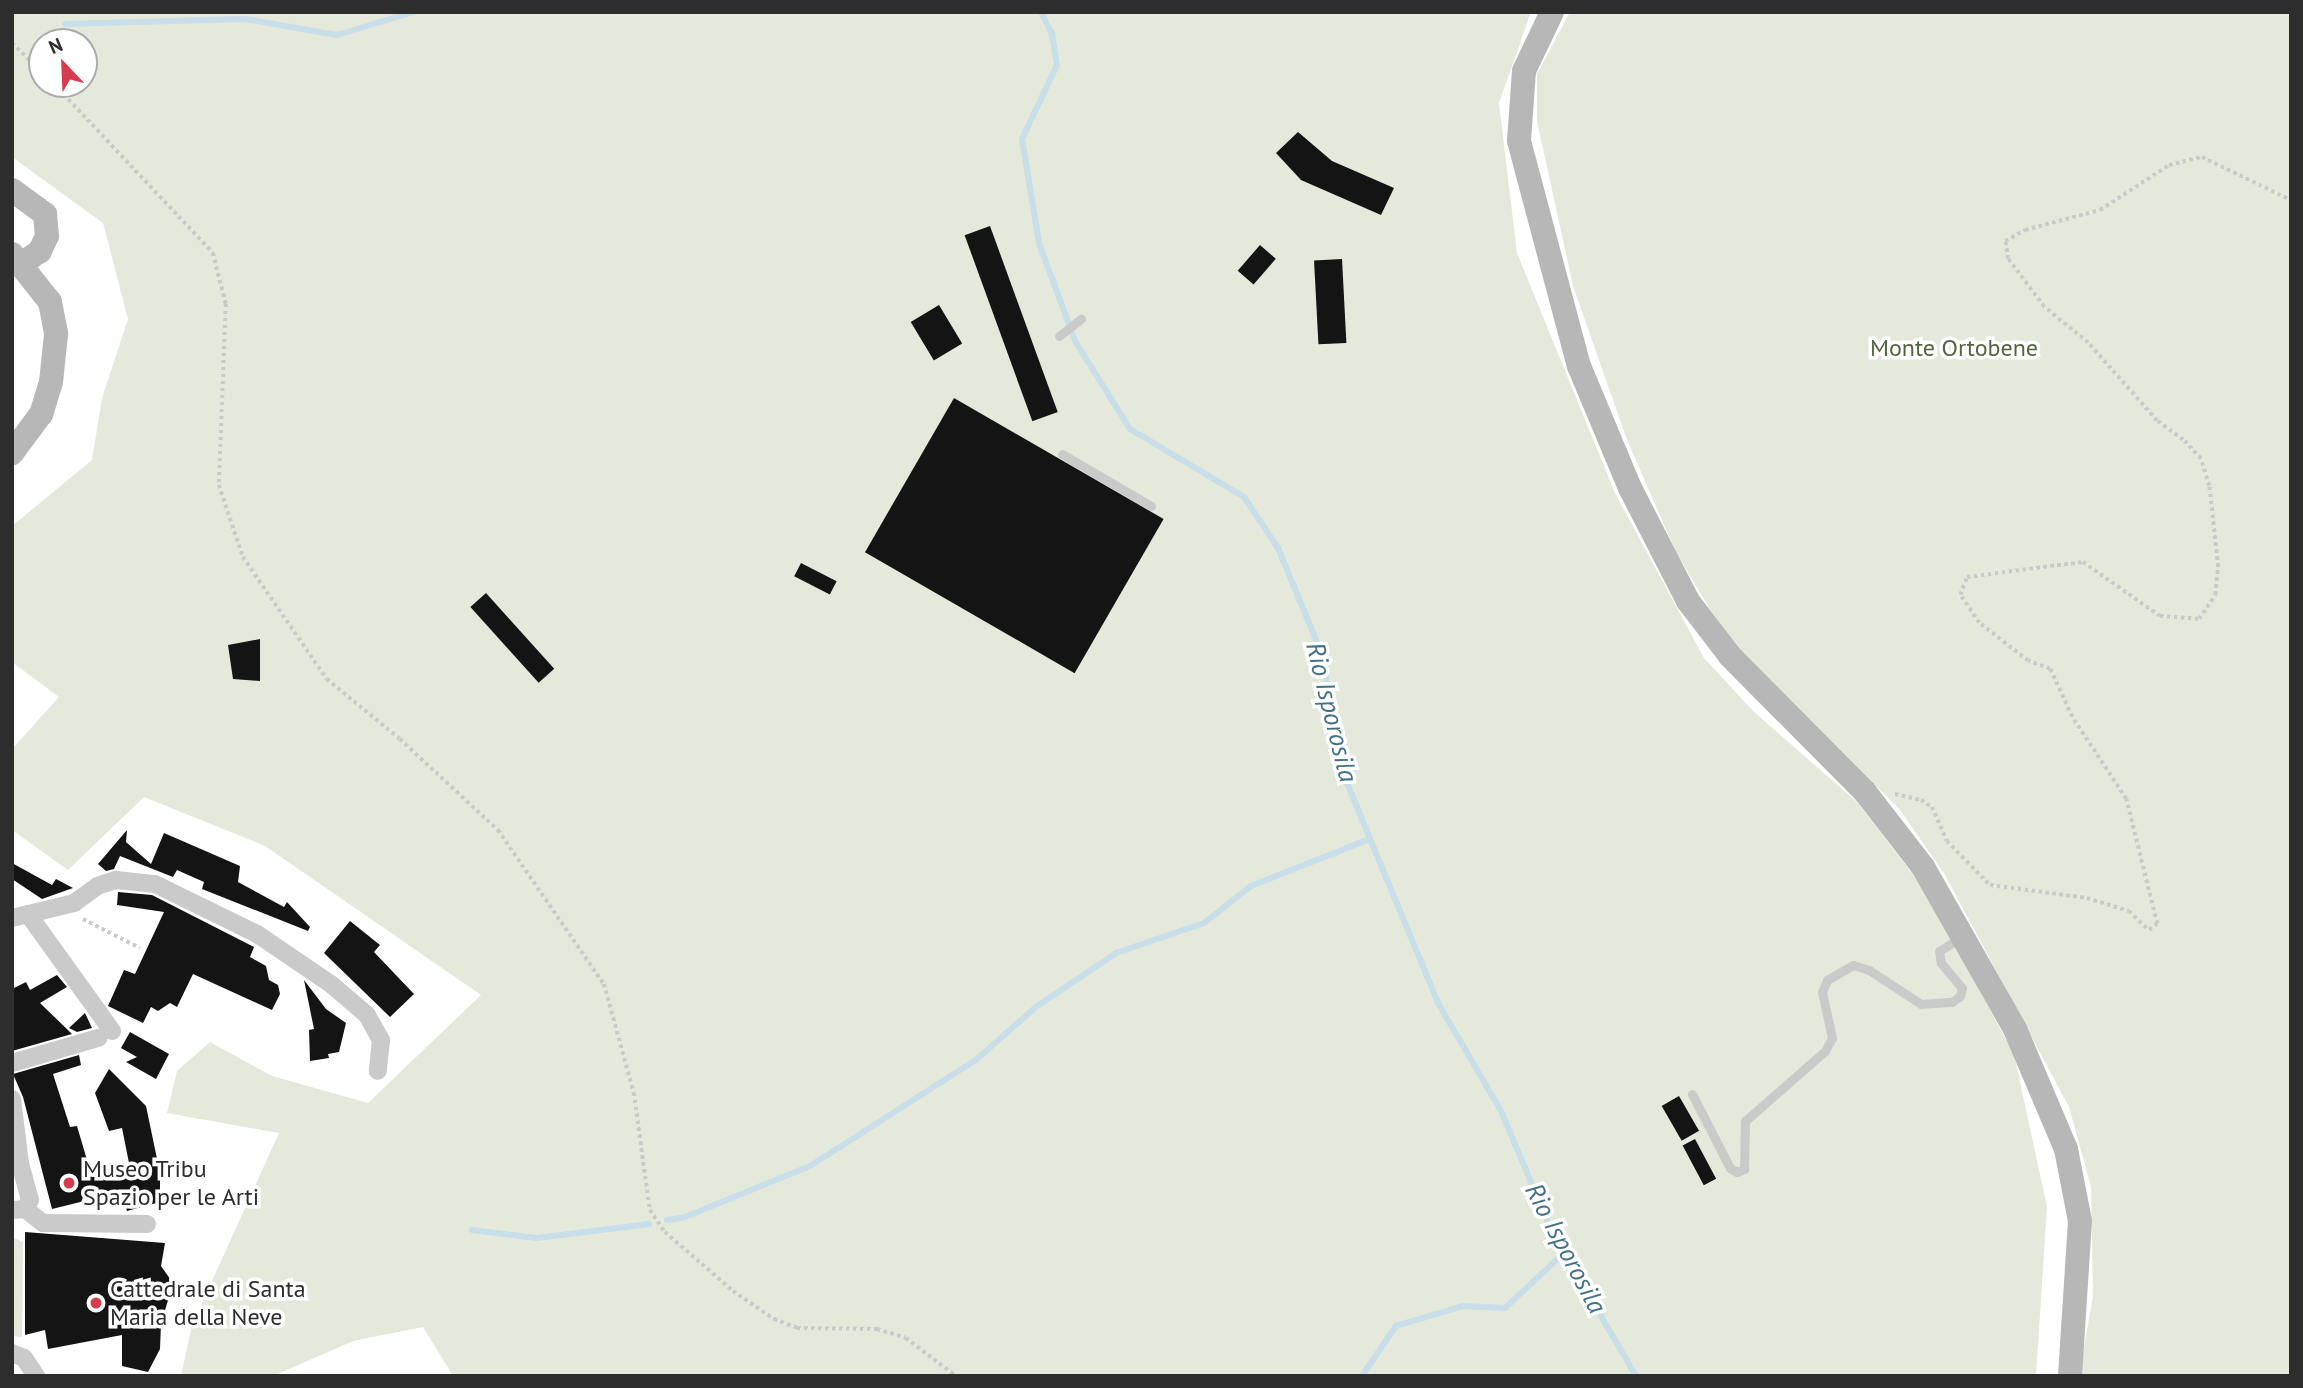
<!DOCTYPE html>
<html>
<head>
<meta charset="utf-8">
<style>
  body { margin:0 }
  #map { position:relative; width:2303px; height:1388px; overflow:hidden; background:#fff; font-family:"PT Sans",sans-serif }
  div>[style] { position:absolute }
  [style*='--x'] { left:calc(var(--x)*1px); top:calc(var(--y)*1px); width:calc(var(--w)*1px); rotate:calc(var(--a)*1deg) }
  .green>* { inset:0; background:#e4e9db }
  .stream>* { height:6px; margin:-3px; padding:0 3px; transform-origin:3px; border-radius:3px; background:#c8dee8 }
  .building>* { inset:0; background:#141414; transform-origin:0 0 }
  .path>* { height:3.5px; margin-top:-1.75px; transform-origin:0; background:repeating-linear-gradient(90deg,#cacaca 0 3.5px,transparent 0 7px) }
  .lane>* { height:9px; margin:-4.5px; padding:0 4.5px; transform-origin:4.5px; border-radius:4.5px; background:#cacaca }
  .street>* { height:18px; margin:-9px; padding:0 9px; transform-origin:9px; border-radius:9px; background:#cacaca }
  .secondary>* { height:24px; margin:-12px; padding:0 12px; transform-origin:12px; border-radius:12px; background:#b7b7b7 }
  .dots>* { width:19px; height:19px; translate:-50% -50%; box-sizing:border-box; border:4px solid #fff; border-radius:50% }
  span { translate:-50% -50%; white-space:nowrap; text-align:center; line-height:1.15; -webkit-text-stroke:7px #fff; paint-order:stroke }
  .park-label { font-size:24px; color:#52643e }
  .poi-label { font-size:24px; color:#2d2d2d }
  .left { translate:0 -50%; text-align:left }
  .water-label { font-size:26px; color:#417188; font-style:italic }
  .frame { position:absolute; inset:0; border:14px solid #2d2d2d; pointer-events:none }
  .north { position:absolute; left:28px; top:28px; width:70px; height:70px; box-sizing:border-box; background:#fff; border:2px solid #ababab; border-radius:50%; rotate:337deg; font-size:19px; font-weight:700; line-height:28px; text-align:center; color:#2d2d2d }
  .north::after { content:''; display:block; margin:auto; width:24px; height:32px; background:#d73b50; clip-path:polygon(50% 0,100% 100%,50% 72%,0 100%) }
</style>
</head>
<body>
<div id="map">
  <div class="green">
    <i style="clip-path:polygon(evenodd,12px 12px,1531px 12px,1499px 103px,1517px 253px,1615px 493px,1704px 658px,1754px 712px,1857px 802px,1924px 889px,2014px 1054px,2047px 1207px,2036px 1376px,453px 1376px,423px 1327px,353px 1341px,273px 1376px,181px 1376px,192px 1325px,279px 1133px,167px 1113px,177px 1071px,210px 1042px,272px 1076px,368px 1103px,481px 995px,265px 846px,144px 797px,68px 870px,12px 830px,12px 749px,59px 697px,12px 662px,12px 526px,92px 460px,102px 398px,128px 319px,103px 223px,12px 157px,12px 12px,42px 42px,84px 42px,84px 84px,42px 84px,42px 42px)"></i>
    <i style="clip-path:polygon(1570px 12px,2291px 12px,2291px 1376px,2079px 1376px,2093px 1296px,2091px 1187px,2069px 1107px,1945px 875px,1900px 810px,1740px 650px,1711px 611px,1676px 552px,1627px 440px,1573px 286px,1537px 121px,1537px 74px)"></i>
    <i style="clip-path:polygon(12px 1237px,23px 1242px,22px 1337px,12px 1336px)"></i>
  </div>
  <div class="stream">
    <i style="--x:1041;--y:12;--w:25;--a:63"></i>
    <i style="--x:1052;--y:34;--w:31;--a:81"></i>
    <i style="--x:1057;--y:65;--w:82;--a:115.3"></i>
    <i style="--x:1022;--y:139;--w:105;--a:80.7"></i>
    <i style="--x:1039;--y:243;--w:104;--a:69.8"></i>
    <i style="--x:1075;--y:341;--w:104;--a:58"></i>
    <i style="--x:1130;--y:429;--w:133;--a:30.8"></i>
    <i style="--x:1244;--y:497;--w:61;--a:56.3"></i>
    <i style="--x:1278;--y:548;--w:113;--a:67.5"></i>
    <i style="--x:1321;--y:652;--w:134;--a:78.8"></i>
    <i style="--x:1347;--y:783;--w:238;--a:67.5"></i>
    <i style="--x:1438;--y:1003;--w:125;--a:59.7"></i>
    <i style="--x:1501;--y:1111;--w:134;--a:67.1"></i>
    <i style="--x:1553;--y:1234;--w:164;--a:59.7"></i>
    <i style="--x:65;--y:24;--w:180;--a:-1.6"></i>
    <i style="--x:245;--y:19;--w:93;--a:9.9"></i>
    <i style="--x:337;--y:35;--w:79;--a:-16.8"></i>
    <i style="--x:667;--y:1220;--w:18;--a:-9"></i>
    <i style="--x:685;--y:1217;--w:135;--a:-22.2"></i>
    <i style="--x:810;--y:1166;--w:198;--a:-32.6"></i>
    <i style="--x:977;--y:1059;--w:79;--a:-41.4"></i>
    <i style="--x:1036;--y:1007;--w:97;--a:-34"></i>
    <i style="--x:1116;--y:953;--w:93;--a:-18.8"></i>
    <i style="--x:1204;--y:923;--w:60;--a:-38.2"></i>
    <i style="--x:1251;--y:886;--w:128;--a:-21.6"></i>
    <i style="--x:472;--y:1230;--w:65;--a:7"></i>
    <i style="--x:537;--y:1238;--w:113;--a:-7.1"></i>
    <i style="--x:1362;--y:1376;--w:60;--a:-55.8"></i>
    <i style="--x:1396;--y:1326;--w:70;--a:-16.6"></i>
    <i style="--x:1463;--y:1306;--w:42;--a:2.7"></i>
    <i style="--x:1505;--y:1308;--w:81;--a:-43"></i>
  </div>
  <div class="building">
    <i style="clip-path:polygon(1298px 132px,1332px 161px,1394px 188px,1381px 215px,1301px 180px,1276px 153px)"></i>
    <i style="left:990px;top:226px;width:198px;height:27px;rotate:70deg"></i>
    <i style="left:1260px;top:245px;width:21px;height:34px;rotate:41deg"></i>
    <i style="left:1342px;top:259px;width:84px;height:28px;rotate:87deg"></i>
    <i style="left:939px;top:305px;width:45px;height:33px;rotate:59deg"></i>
    <i style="left:954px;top:398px;width:242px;height:178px;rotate:30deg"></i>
    <i style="left:801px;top:563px;width:40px;height:15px;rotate:27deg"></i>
    <i style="left:486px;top:593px;width:102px;height:21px;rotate:48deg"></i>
    <i style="clip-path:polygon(260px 639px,260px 681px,233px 679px,228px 645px)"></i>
    <i style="clip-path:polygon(127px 830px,126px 842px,151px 864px,164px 833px,240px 866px,238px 882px,284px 907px,287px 902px,310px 927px,308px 931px,202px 889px,204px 882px,177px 870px,173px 877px,120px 856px,114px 869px,106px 871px,98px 864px)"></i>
    <i style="clip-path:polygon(12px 863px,52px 885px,56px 879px,73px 888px,42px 899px,12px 879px)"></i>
    <i style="clip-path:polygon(118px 892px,152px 895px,254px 947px,250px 957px,266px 966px,269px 980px,278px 985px,280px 994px,272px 1010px,193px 974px,177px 1007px,170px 1003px,158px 1011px,151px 1007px,143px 1023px,108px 1006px,124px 970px,135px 974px,164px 912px,117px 905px)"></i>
    <i style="clip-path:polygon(350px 921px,380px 945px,374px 952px,414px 994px,390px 1017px,324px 953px)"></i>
    <i style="clip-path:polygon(57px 975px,67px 987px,40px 1003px,72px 1034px,12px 1051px,12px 989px,26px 982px,30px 990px)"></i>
    <i style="clip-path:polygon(304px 980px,326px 1009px,346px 1023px,339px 1052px,328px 1054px,329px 1058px,310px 1061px,309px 1030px,314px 1029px)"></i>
    <i style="clip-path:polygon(85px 1013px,92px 1028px,77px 1032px,69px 1028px)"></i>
    <i style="clip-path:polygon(130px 1032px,169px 1054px,156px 1079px,126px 1062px,137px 1057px,121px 1048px)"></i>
    <i style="clip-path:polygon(79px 1055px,81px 1065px,53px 1074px,70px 1127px,77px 1126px,92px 1177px,130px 1168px,122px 1128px,109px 1131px,95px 1093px,109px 1069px,146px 1106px,160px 1173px,160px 1202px,127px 1211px,121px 1192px,52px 1209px,23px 1097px,13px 1074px)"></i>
    <i style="left:1679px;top:1096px;width:40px;height:20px;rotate:60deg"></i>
    <i style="left:1695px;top:1139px;width:45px;height:14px;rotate:62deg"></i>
    <i style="clip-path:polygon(25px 1232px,165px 1243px,161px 1266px,173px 1283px,161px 1324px,160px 1349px,148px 1372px,122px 1366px,122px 1335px,48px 1349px,45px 1330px,25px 1335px)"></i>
  </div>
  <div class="path">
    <i style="--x:12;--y:43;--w:42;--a:44"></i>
    <i style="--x:54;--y:84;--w:232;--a:46.7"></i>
    <i style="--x:213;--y:253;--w:53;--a:75.7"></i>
    <i style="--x:226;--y:304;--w:181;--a:92.2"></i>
    <i style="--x:219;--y:485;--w:76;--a:71.6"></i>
    <i style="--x:243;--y:557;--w:148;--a:55.5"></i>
    <i style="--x:327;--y:679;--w:94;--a:39.4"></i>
    <i style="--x:400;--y:739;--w:134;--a:42.9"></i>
    <i style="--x:498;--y:830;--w:187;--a:55.5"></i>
    <i style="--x:604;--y:984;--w:113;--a:74.6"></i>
    <i style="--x:634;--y:1093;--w:118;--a:82.2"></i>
    <i style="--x:650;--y:1210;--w:27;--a:56"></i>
    <i style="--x:665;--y:1232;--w:90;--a:40.9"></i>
    <i style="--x:733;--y:1291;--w:50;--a:34.3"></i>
    <i style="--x:774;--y:1319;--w:25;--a:21"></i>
    <i style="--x:797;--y:1328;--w:80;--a:0.7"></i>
    <i style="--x:877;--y:1329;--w:30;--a:17"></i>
    <i style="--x:906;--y:1338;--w:63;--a:37.2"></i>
    <i style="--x:1895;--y:794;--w:27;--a:13"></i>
    <i style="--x:1921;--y:800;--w:13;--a:32"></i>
    <i style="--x:1932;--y:807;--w:37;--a:66"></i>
    <i style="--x:1947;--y:841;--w:62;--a:45.7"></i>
    <i style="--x:1990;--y:885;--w:98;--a:7.6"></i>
    <i style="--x:2087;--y:898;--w:44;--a:17.2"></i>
    <i style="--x:2129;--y:911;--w:28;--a:44"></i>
    <i style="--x:2149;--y:930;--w:10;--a:-37"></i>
    <i style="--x:2157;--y:924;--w:129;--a:-103.9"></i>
    <i style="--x:2126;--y:799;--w:98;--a:-123.4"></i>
    <i style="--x:2072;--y:717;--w:53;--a:-114.6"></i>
    <i style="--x:2050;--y:669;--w:23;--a:-160"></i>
    <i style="--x:2028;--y:661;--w:62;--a:-142.2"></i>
    <i style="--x:1979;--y:623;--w:34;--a:-124"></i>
    <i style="--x:1960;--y:595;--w:19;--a:-69"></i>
    <i style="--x:1967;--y:577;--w:117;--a:-7.4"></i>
    <i style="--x:2083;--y:562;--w:94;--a:35"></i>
    <i style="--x:2160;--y:616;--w:39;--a:4"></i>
    <i style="--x:2199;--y:619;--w:29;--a:-56"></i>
    <i style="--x:2215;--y:595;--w:28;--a:-84"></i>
    <i style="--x:2218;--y:567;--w:81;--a:-96.3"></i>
    <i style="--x:2209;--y:486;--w:28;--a:-107"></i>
    <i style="--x:2201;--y:459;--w:26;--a:-133"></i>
    <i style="--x:2183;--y:440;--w:32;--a:-144"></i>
    <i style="--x:2157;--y:421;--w:104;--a:-131.5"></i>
    <i style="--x:2088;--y:343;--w:57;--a:-140.7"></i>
    <i style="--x:2044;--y:307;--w:60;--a:-126.9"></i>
    <i style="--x:2008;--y:259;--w:18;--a:-99"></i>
    <i style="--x:2005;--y:241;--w:23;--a:-29"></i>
    <i style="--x:2025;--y:230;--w:78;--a:-14.9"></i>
    <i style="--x:2100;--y:210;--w:82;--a:-33.1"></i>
    <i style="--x:2169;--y:165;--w:34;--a:-14"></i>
    <i style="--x:2202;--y:157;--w:99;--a:25.8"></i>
    <i style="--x:83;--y:919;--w:64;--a:27"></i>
  </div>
  <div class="lane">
    <i style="--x:1059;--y:336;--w:28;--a:-38"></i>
    <i style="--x:1062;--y:454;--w:103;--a:30.3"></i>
    <i style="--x:1692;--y:1094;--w:83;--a:62.8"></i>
    <i style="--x:1730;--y:1168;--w:8;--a:30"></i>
    <i style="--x:1737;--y:1172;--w:8;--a:-23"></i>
    <i style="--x:1744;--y:1169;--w:48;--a:-88.8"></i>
    <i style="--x:1745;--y:1121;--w:106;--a:-41.2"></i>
    <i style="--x:1825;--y:1051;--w:15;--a:-62"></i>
    <i style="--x:1832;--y:1038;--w:47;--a:-102.3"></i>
    <i style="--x:1822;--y:992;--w:13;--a:-67"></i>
    <i style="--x:1827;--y:980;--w:30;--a:-30"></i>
    <i style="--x:1853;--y:965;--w:17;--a:17"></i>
    <i style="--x:1869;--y:970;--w:62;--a:33.2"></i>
    <i style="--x:1921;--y:1004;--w:31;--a:-4"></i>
    <i style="--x:1952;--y:1002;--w:10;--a:-37"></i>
    <i style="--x:1960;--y:996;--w:8;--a:-76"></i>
    <i style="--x:1962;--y:988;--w:33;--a:-130"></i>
    <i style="--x:1941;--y:963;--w:12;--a:-99"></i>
    <i style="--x:1939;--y:951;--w:25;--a:-32"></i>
  </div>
  <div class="street">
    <i style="--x:28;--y:914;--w:144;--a:54.3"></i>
    <i style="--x:12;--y:918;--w:64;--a:-13.6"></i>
    <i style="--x:74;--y:903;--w:29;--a:-36"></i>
    <i style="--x:97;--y:886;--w:20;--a:-18"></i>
    <i style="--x:116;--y:880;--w:39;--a:6"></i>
    <i style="--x:155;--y:884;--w:114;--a:26.1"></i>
    <i style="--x:257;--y:934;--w:91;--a:34.2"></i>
    <i style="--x:332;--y:985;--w:46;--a:40.6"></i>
    <i style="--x:367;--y:1015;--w:29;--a:61"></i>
    <i style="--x:381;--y:1040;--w:31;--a:96"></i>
    <i style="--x:12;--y:1063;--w:90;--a:-16.2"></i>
    <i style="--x:12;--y:1099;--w:64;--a:82.9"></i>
    <i style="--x:12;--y:1165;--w:8;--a:-14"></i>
    <i style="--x:20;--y:1163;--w:38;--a:75"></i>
    <i style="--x:30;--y:1200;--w:10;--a:119"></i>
    <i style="--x:25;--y:1209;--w:13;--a:176"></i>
    <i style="--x:25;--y:1209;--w:23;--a:38"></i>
    <i style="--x:43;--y:1223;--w:104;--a:0.6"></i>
    <i style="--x:12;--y:1353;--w:13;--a:23"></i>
    <i style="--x:24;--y:1358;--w:22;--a:56"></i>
  </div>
  <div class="secondary">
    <i style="--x:1552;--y:12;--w:65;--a:115.4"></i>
    <i style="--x:1524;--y:71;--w:70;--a:94.1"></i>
    <i style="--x:1519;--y:141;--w:233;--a:75.1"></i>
    <i style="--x:1579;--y:366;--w:132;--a:67.3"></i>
    <i style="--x:1630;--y:488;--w:127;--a:62.8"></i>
    <i style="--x:1688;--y:601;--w:69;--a:52.6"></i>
    <i style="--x:1730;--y:656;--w:192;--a:45.2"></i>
    <i style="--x:1865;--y:792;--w:95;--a:52.3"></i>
    <i style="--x:1923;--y:867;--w:186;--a:60.4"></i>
    <i style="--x:2015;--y:1029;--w:130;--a:67"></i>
    <i style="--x:2066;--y:1149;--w:73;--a:79"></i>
    <i style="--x:2080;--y:1221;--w:155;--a:93.7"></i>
    <i style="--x:12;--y:190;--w:41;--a:36"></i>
    <i style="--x:45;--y:214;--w:22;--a:85"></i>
    <i style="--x:47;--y:236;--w:17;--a:115"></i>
    <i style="--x:40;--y:251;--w:21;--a:145"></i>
    <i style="--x:12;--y:254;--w:61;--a:51.6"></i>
    <i style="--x:50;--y:302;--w:33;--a:79"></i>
    <i style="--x:56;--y:334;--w:48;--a:95.9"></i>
    <i style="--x:51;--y:382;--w:34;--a:107"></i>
    <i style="--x:41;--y:414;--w:49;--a:126.6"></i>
  </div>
  <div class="dots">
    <i style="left:69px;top:1183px;background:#d73b50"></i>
    <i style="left:96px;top:1303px;background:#d73b50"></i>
  </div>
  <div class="park-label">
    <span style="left:1954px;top:348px">Monte Ortobene</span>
  </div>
  <div class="poi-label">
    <span class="left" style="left:83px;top:1183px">Museo Tribu<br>Spazio per le Arti</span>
    <span class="left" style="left:110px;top:1303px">Cattedrale di Santa<br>Maria della Neve</span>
  </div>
  <div class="water-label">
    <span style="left:1332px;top:712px;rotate:76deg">Rio Isporosila</span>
    <span style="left:1566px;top:1248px;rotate:62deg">Rio Isporosila</span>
  </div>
  <div class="frame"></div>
  <div class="north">N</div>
</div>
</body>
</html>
